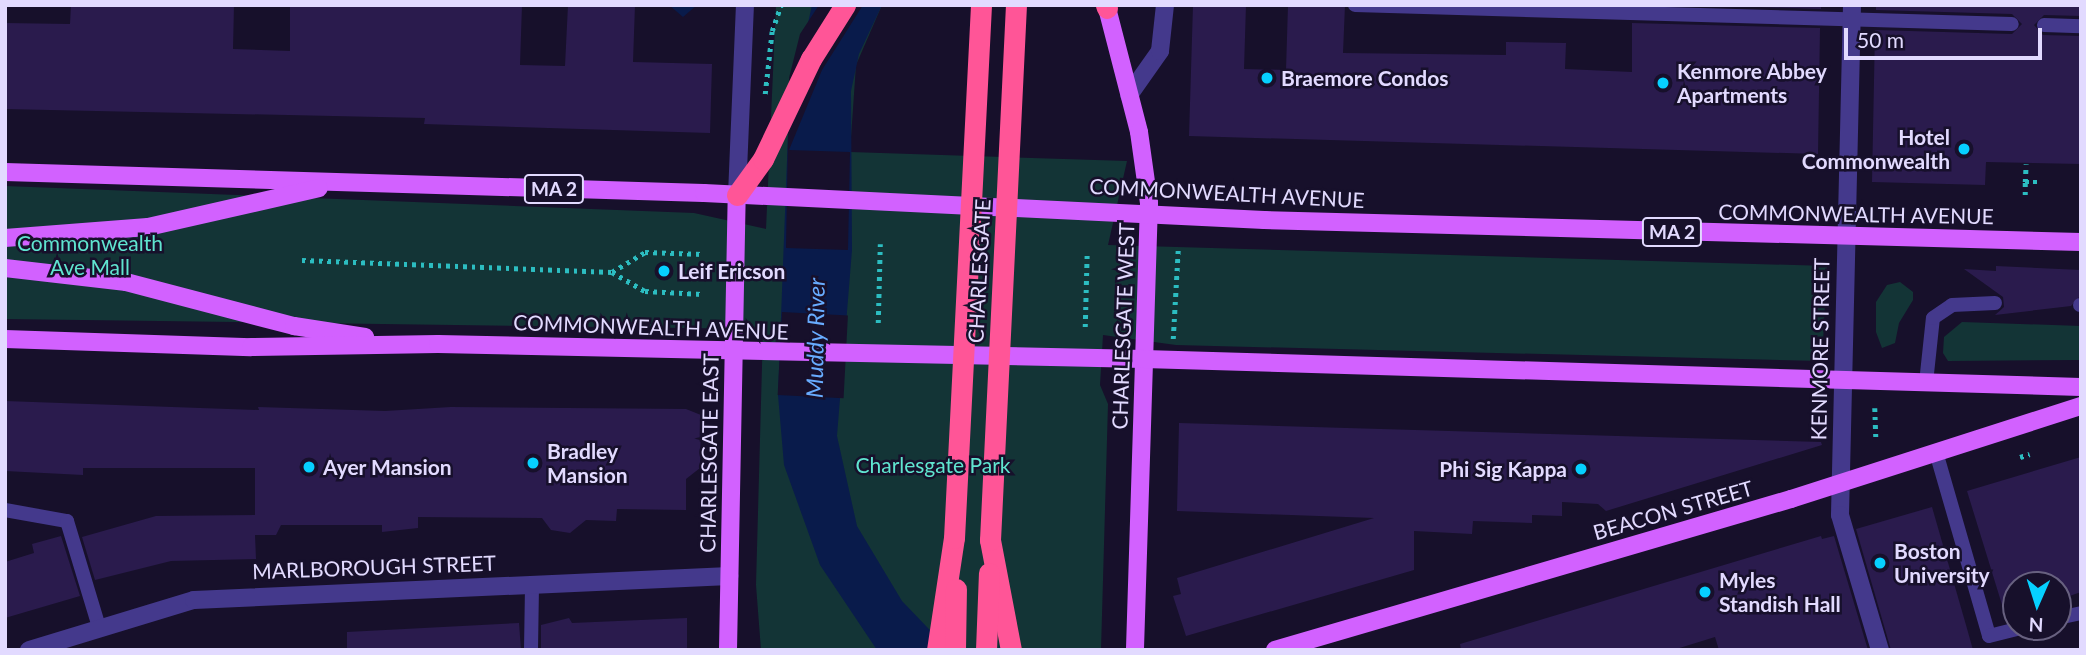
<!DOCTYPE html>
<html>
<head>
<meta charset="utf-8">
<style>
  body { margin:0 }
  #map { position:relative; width:2086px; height:655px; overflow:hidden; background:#17102b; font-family:Lato,sans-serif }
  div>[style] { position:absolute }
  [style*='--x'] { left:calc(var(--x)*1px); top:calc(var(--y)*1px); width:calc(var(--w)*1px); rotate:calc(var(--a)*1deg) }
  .green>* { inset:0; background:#133436 }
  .water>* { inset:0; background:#091b4b }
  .pier>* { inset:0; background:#17102b; transform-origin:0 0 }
  .building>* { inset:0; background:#2a1b4d }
  .path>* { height:4.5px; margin-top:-2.25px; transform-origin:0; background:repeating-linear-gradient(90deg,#2cbdc1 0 3.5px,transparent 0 8.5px) }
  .lane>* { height:14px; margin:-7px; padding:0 7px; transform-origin:7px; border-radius:7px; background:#44398c }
  .street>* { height:18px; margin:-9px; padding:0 9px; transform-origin:9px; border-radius:9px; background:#44398c }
  .primary>* { height:18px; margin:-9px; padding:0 9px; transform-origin:9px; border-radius:9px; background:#d261ff }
  .highway>* { height:21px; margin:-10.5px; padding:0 10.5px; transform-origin:10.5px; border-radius:10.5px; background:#ff5597 }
  .highway-bridge>* { height:21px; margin:-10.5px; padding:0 10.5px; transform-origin:10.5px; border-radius:10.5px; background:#ff5597 }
  .dots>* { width:19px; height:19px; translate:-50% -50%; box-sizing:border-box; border:4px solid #17102b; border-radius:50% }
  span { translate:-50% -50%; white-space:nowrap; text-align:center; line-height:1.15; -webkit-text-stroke:5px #17102b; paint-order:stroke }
  .shield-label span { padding:2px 5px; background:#17102b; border:2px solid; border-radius:5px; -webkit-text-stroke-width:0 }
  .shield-label { font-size:19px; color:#e2daff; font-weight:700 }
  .poi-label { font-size:21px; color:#e2daff; font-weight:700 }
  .left { translate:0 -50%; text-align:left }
  .right { translate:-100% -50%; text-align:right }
  .street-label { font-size:21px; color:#e2daff }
  .park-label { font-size:21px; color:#60e5d0 }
  .water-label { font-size:23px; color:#68acff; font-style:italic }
  .frame { position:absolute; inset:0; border:7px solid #e2daff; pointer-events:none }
  .north { position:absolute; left:2002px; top:571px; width:70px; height:70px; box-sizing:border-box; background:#17102b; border:2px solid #686180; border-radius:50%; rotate:183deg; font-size:19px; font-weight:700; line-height:28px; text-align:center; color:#e2daff }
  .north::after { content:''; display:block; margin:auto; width:24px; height:32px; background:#06d0ff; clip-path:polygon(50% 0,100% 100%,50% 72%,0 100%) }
  .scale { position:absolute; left:1844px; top:28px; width:198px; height:32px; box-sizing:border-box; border:4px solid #e2daff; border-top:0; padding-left:9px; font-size:21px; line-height:24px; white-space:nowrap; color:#e2daff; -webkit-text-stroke:5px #17102b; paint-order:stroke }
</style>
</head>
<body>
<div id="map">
  <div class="green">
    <i style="clip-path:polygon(776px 5px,882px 5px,856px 65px,850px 152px,1127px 161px,1108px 245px,1827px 266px,1822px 361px,1176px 345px,1103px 335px,1100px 385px,1108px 404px,1101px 650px,761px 650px,756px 585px,763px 329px,5px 319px,5px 186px,694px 213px,766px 229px)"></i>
    <i style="clip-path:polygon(1900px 282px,1913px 292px,1913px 300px,1899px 323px,1895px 343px,1882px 348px,1876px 332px,1876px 302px,1887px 285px)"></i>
    <i style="clip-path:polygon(1962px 322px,2081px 326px,2081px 360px,1948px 361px,1943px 353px,1944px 337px)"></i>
  </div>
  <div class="water">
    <i style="clip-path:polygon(669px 5px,697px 5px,683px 17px)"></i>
    <i style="clip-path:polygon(812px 5px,882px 5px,859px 54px,851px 91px,852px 250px,837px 436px,857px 526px,902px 601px,949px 650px,877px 650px,820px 565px,784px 465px,778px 395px,789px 108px)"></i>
  </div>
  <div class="pier">
    <i style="clip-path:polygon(819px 5px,863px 5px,822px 70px,789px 150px,850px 152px,848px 250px,786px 248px,789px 78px,800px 34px)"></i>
    <i style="left:782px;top:312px;width:66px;height:83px;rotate:3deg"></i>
  </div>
  <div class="building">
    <i style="clip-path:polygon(71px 5px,234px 5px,233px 49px,290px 51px,290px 5px,522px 5px,520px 65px,565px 66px,568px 5px,635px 5px,633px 62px,712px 64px,710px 133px,424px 124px,425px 118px,5px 109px,5px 23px,70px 24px)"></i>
    <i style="clip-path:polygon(1193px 5px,1246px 5px,1244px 69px,1286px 70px,1288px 5px,1345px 5px,1343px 53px,1506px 55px,1506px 42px,1566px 43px,1565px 69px,1632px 72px,1632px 23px,1820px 28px,1818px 154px,1189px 136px)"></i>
    <i style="clip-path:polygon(1697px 5px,1821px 5px,1821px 9px)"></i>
    <i style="clip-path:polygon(1876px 5px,2081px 5px,2081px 16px,2044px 15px,2034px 25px,2043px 35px,2081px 36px,2081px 164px,1986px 162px,1985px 185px,1872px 182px,1875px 30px,2012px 34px,2022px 24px,2012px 14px,1876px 10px)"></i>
    <i style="clip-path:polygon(1996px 266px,2081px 270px,2081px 295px,2071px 306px,1995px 315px,2004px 307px,2003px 297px,1964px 269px,1996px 271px)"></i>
    <i style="clip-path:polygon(5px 401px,259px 410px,258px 407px,385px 411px,451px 407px,686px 409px,701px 415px,700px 468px,686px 479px,686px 510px,617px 509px,616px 521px,586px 520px,570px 533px,551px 530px,542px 518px,418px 517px,418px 528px,382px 532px,382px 525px,281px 525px,276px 535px,255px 535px,256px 559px,171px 561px,95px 580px,82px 537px,156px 516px,255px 515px,255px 468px,83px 468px,83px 475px,5px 471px)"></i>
    <i style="clip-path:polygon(1179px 423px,1821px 442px,1822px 445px,1606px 511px,1598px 504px,1562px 502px,1562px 516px,1532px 515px,1532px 523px,1473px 521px,1472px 534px,1414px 531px,1414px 570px,1186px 636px,1173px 596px,1181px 594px,1177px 578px,1374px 518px,1177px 511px)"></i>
    <i style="clip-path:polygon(2081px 457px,2081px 592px,2058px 600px,2058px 585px,2016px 585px,2016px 619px,2007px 621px,1967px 491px)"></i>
    <i style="clip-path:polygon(1932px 507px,1966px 625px,1973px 650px,1891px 650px,1856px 529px)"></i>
    <i style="clip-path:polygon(61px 536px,80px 596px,5px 618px,5px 562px,34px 553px,32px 544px)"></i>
    <i style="clip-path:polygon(1821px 536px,1822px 539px,1834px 536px,1868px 650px,1719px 650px,1715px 637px,1673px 650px,1461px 650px,1460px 644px)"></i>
    <i style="clip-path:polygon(569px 618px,572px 623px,687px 618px,687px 650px,541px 650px,541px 625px)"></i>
    <i style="clip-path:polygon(519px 623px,521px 650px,347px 650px,347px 632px)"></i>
  </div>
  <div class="path">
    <i style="--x:15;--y:5;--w:10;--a:0"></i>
    <i style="--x:765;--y:94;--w:63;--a:-83.7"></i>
    <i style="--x:772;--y:31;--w:28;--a:-71"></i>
    <i style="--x:2025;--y:182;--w:18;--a:-87"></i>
    <i style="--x:2025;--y:195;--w:13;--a:-90"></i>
    <i style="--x:2025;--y:182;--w:14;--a:0"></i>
    <i style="--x:302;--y:260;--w:310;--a:2.2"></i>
    <i style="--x:612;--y:272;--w:38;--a:30"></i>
    <i style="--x:645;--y:291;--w:57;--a:3"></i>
    <i style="--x:612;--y:272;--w:39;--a:-31"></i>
    <i style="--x:645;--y:252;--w:58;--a:2"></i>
    <i style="--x:878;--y:323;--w:79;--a:-88.5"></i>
    <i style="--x:1085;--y:327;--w:76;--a:-88.5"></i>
    <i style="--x:2079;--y:338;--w:2;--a:0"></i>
    <i style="--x:1173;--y:339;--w:89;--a:-86.8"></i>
    <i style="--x:1875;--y:408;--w:33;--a:88"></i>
    <i style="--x:2020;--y:457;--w:10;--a:-17"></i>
  </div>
  <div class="lane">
    <i style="--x:1355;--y:5;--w:657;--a:1.66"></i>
    <i style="--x:2044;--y:25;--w:37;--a:2"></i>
    <i style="--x:2080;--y:305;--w:1;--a:0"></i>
    <i style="--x:1926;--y:383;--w:65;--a:-83.9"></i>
    <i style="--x:1933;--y:318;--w:23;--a:-34"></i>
    <i style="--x:1952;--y:305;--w:43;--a:-2.7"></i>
    <i style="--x:1936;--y:452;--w:191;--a:73.9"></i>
    <i style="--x:1989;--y:636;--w:36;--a:-14"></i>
    <i style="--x:5;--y:510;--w:63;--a:10.1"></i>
    <i style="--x:67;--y:521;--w:111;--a:73.2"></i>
    <i style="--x:2058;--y:618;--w:24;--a:-12"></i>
    <i style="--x:531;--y:650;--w:67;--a:-89.1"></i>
  </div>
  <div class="street">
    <i style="--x:1852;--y:5;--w:510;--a:91.35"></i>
    <i style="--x:1840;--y:515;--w:141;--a:73.5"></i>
    <i style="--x:1129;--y:95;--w:54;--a:-54.8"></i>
    <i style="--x:1160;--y:51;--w:46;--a:-83.8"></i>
    <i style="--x:737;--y:195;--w:190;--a:-87.6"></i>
    <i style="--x:29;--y:650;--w:172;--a:-16.9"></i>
    <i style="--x:194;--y:600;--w:536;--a:-2.57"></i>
  </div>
  <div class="primary">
    <i style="--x:1107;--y:8;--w:128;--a:75.5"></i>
    <i style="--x:1139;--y:132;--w:72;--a:82"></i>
    <i style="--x:1149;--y:203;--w:447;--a:91.8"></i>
    <i style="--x:5;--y:172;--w:699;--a:1.72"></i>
    <i style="--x:704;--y:193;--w:561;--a:2.76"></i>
    <i style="--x:1264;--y:220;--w:817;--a:1.54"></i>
    <i style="--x:5;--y:238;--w:143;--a:-4.4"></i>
    <i style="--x:148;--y:227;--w:175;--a:-12.8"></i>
    <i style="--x:5;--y:268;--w:122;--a:6.6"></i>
    <i style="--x:126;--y:282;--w:174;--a:14.7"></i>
    <i style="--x:294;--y:326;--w:72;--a:8.8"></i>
    <i style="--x:5;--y:339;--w:246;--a:1.9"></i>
    <i style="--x:251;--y:347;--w:187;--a:-0.9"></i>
    <i style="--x:438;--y:344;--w:706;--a:1.22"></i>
    <i style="--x:1144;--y:359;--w:937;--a:1.71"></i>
    <i style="--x:728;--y:650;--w:455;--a:-88.9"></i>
    <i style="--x:1275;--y:650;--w:538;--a:-16.31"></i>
    <i style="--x:1791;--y:499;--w:305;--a:-17.8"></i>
  </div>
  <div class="highway">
    <i style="--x:1106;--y:5;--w:3;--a:72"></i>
    <i style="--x:737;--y:195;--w:44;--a:-54.2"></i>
    <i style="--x:763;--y:159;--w:111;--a:-64.4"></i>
    <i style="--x:811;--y:59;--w:64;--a:-57.8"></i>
    <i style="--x:990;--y:540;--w:112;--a:79.2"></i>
    <i style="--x:937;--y:650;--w:113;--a:-81.4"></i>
    <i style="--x:955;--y:650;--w:61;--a:-89.1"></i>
    <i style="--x:986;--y:650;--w:77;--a:-87.8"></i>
  </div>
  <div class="highway-bridge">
    <i style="--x:954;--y:538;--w:534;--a:-87.1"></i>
    <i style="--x:990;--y:540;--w:536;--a:-87.22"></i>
  </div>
  <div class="dots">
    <i style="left:1267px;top:78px;background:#06d0ff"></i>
    <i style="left:1663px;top:83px;background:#06d0ff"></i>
    <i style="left:1964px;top:149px;background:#06d0ff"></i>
    <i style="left:664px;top:271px;background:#06d0ff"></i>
    <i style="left:533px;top:463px;background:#06d0ff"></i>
    <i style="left:309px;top:467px;background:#06d0ff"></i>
    <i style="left:1581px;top:469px;background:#06d0ff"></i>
    <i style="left:1880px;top:563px;background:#06d0ff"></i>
    <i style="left:1705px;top:592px;background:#06d0ff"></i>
  </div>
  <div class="shield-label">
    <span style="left:554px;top:189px">MA 2</span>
    <span style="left:1672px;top:232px">MA 2</span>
  </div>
  <div class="poi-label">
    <span class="left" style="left:1677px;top:83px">Kenmore Abbey<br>Apartments</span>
    <span class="left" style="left:1281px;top:78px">Braemore Condos</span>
    <span class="right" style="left:1950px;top:149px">Hotel<br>Commonwealth</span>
    <span class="left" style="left:678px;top:271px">Leif Ericson</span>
    <span class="left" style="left:547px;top:463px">Bradley<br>Mansion</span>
    <span class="left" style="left:323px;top:467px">Ayer Mansion</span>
    <span class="right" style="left:1567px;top:469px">Phi Sig Kappa</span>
    <span class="left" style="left:1894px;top:563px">Boston<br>University</span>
    <span class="left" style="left:1719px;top:592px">Myles<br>Standish Hall</span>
  </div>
  <div class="street-label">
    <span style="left:1227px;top:193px;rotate:3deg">COMMONWEALTH AVENUE</span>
    <span style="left:1856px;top:214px;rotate:1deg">COMMONWEALTH AVENUE</span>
    <span style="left:979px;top:271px;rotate:-87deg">CHARLESGATE</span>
    <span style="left:1123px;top:326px;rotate:-88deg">CHARLESGATE WEST</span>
    <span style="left:651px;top:327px;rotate:2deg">COMMONWEALTH AVENUE</span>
    <span style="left:1820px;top:349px;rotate:-89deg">KENMORE STREET</span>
    <span style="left:709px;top:453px;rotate:-89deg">CHARLESGATE EAST</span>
    <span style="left:1673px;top:510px;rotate:-16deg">BEACON STREET</span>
    <span style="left:374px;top:567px;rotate:-2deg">MARLBOROUGH STREET</span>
  </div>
  <div class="park-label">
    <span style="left:90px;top:255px">Commonwealth<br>Ave Mall</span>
    <span style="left:933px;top:465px">Charlesgate Park</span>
  </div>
  <div class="water-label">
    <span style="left:815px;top:338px;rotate:-89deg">Muddy River</span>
  </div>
  <div class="frame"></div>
  <div class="north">N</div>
  <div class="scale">50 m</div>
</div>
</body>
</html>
